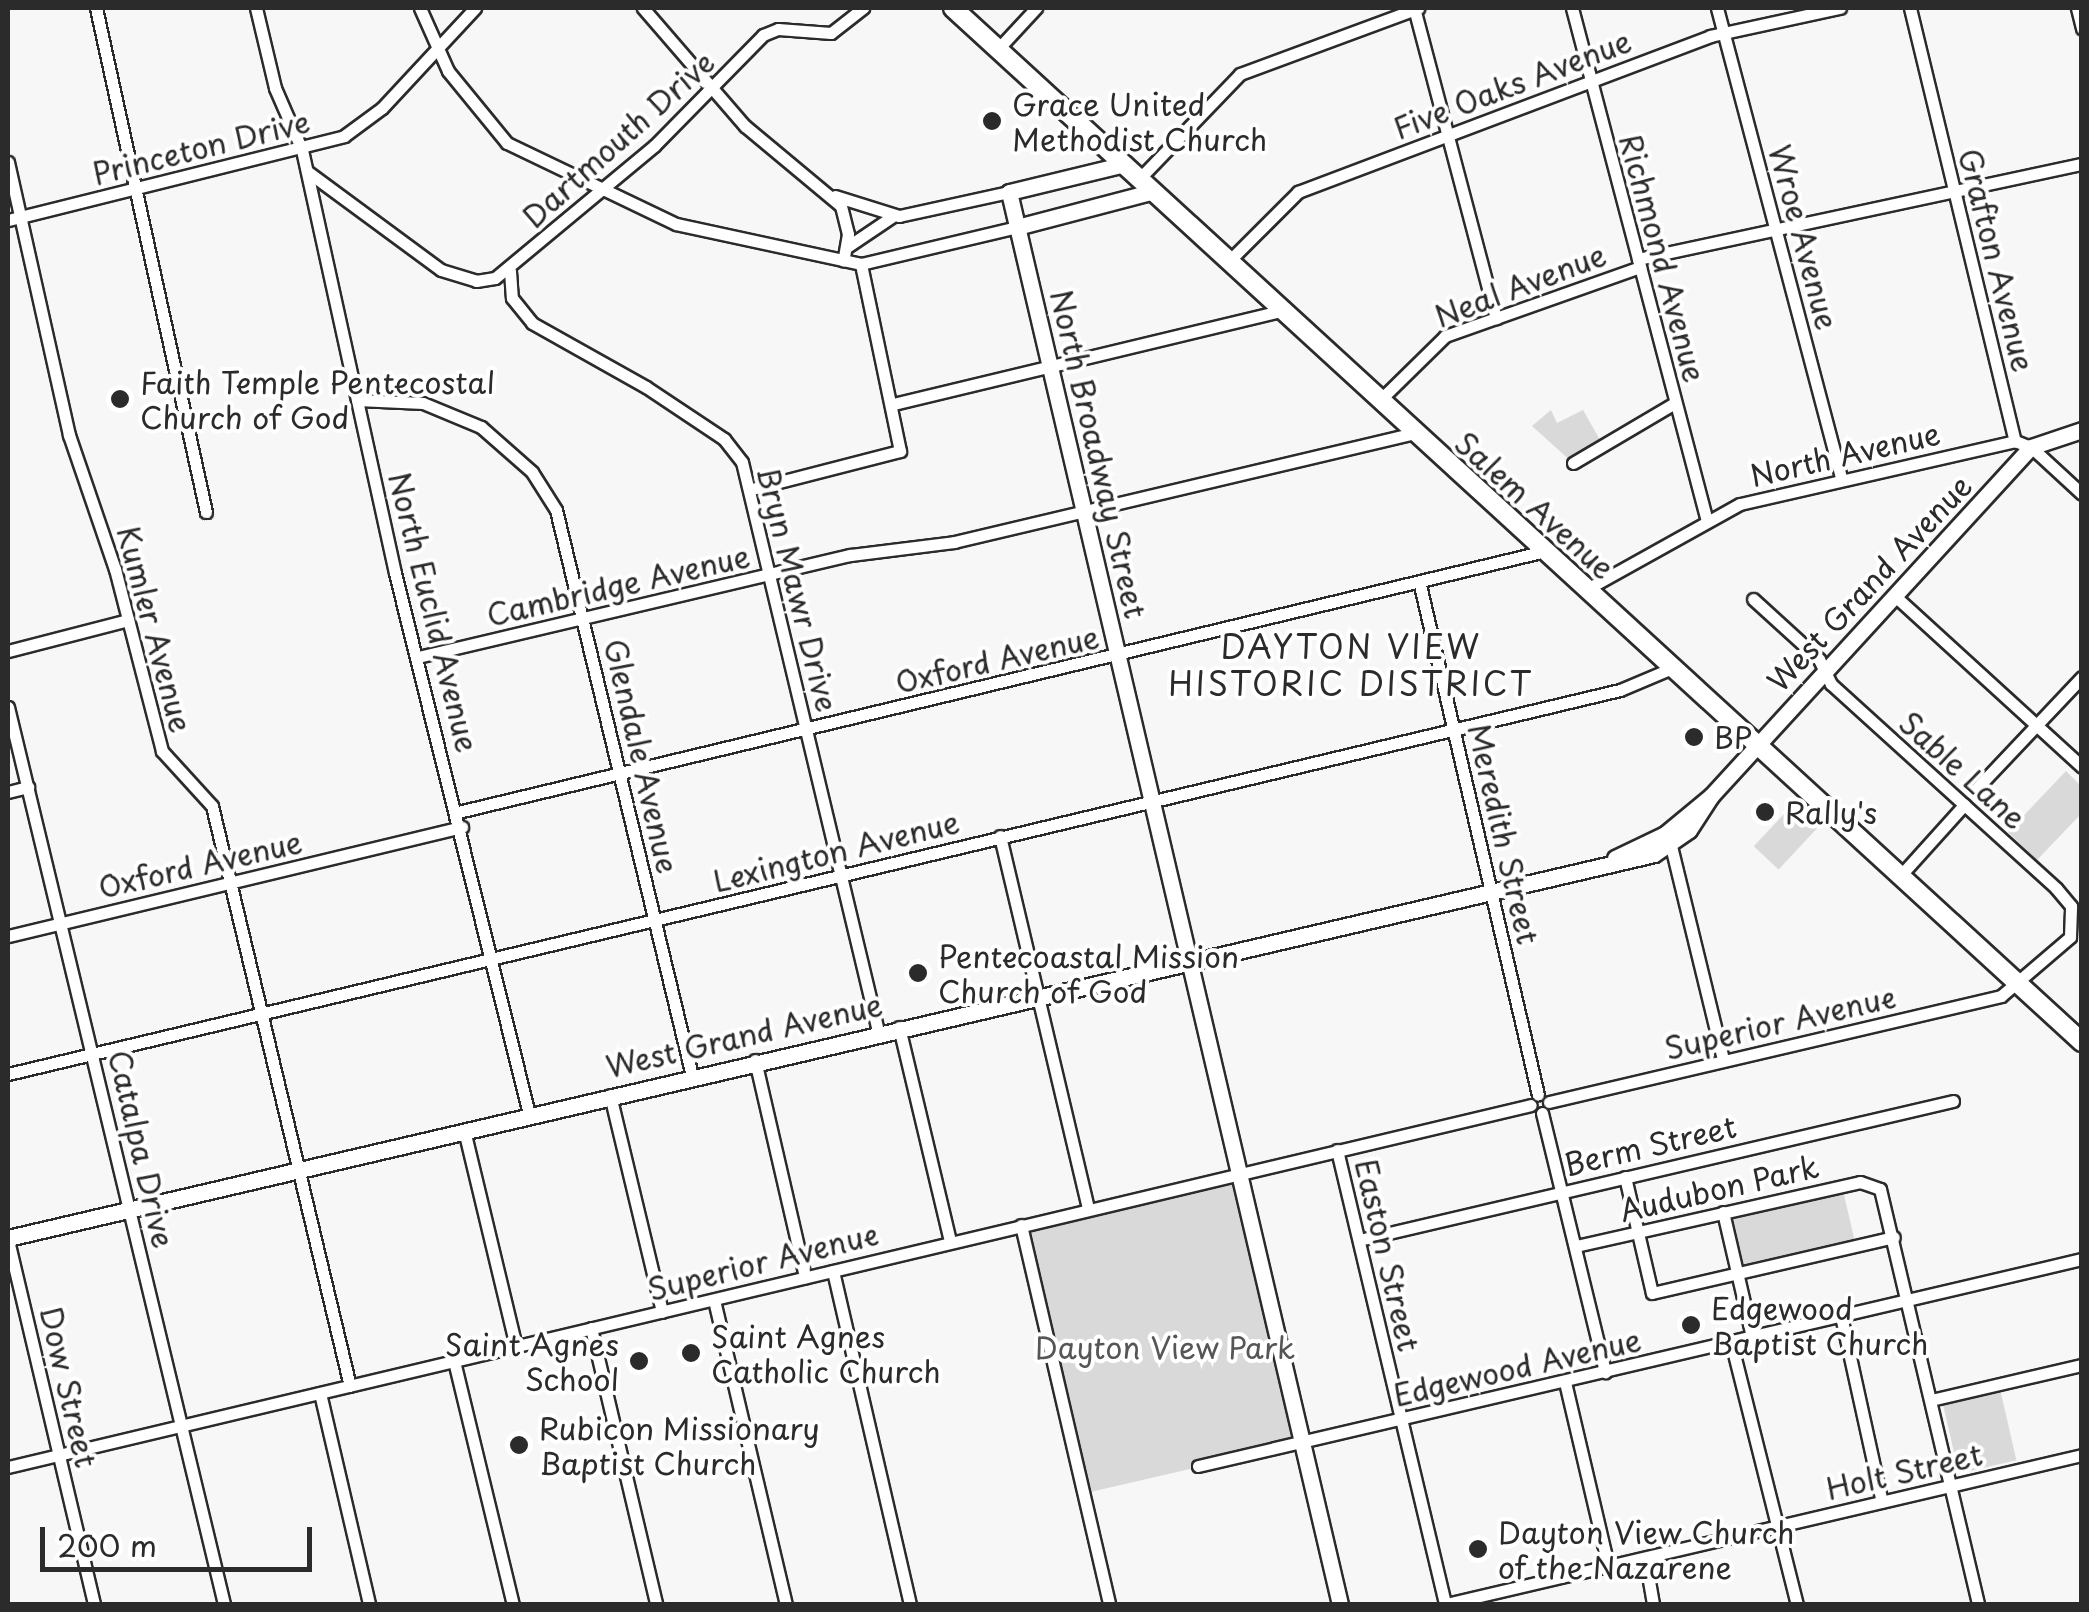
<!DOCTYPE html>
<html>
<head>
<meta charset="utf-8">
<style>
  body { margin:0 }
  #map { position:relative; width:2089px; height:1612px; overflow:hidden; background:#f7f7f7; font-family:"Playpen Sans",sans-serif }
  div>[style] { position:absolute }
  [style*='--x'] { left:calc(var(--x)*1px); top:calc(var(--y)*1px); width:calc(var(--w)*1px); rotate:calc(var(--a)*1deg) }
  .green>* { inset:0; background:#d9d9d9; transform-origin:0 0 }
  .roads { filter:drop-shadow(2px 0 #2b2b2b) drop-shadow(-2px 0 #2b2b2b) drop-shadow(0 2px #2b2b2b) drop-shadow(0 -2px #2b2b2b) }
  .street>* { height:11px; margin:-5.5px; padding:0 5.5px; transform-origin:5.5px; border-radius:5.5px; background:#fff }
  .secondary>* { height:15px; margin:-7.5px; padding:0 7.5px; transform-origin:7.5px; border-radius:7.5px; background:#fff }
  .primary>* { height:18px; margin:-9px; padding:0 9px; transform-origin:9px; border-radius:9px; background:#fff }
  .dots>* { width:28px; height:28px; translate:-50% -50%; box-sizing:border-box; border:5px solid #fff; border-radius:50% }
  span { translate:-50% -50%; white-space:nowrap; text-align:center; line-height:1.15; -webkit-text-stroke:8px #fff; paint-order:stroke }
  .street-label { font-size:30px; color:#2b2b2b }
  .poi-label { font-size:30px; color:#2b2b2b }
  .left { translate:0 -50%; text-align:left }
  .right { translate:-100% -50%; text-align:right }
  .park-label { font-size:30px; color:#565656 }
  .neighbourhood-label { font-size:32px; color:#2b2b2b; letter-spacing:2.5px }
  .frame { position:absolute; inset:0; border:10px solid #2b2b2b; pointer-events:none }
  .scale { position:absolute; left:40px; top:1527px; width:272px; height:45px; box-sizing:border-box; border:5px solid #2b2b2b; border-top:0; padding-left:12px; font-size:30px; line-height:35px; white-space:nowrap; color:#2b2b2b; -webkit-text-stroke:8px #fff; paint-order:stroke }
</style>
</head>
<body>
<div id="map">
  <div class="green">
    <i style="clip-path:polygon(1551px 410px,1557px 423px,1583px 410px,1603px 445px,1573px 463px,1532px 426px)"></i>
    <i style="clip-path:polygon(2066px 771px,2081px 786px,2081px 814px,2037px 860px,2008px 832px)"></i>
    <i style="left:1796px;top:801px;width:34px;height:62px;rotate:43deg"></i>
    <i style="left:1241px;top:1174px;width:276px;height:226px;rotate:77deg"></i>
    <i style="left:1842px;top:1186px;width:59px;height:119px;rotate:77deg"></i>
    <i style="left:2000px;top:1389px;width:73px;height:59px;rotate:77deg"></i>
  </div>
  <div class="roads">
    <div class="street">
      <i style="--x:96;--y:8;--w:516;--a:77.69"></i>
      <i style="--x:256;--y:8;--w:82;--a:76.6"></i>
      <i style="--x:275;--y:88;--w:68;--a:66.5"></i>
      <i style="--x:302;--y:150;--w:433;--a:77.6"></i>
      <i style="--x:395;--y:573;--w:557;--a:76.09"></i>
      <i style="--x:420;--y:8;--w:69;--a:66"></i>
      <i style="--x:448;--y:71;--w:93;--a:50.7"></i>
      <i style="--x:507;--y:143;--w:187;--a:25.6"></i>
      <i style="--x:676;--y:224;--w:189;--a:12.2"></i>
      <i style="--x:861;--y:264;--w:160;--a:-13.3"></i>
      <i style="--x:643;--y:8;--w:156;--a:49.2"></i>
      <i style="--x:745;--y:126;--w:125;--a:39.8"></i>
      <i style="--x:841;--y:206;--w:29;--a:76"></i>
      <i style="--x:848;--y:234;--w:27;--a:100"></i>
      <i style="--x:1414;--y:8;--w:321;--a:75.2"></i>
      <i style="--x:1572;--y:8;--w:530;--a:75.26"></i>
      <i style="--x:1717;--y:8;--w:488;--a:75.2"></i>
      <i style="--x:1910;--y:8;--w:446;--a:76.4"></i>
      <i style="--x:2015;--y:441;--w:17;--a:21"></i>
      <i style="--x:2031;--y:447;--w:69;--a:42.7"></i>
      <i style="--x:2077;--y:8;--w:21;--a:76"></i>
      <i style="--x:998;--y:49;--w:56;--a:-47.2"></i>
      <i style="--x:8;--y:162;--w:280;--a:77.4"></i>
      <i style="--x:69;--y:435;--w:142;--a:71.1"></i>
      <i style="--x:115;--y:569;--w:188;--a:75.5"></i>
      <i style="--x:162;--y:751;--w:74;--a:47.7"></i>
      <i style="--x:212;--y:806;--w:596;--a:76.62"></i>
      <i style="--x:308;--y:172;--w:165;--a:36.4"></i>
      <i style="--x:441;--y:270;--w:37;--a:17"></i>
      <i style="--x:476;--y:281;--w:19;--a:-9"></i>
      <i style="--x:495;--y:278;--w:207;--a:-39.7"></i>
      <i style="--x:654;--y:146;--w:156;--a:-45.5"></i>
      <i style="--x:763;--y:35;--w:16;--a:-22"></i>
      <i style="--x:778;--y:29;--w:53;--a:4.3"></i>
      <i style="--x:831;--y:33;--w:41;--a:-38"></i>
      <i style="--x:1140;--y:178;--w:144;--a:-46.1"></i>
      <i style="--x:1240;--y:74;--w:190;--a:-20.3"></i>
      <i style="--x:835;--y:196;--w:67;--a:17.4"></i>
      <i style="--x:899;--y:216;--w:113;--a:-12.3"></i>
      <i style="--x:8;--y:220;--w:346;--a:-14"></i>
      <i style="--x:344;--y:136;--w:47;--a:-36.4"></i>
      <i style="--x:382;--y:108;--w:137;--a:-47.1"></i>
      <i style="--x:847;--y:247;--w:55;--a:-34"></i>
      <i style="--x:1638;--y:259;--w:454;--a:-12.1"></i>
      <i style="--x:1229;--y:261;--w:98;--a:-45"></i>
      <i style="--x:1298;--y:192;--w:441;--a:-20.7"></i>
      <i style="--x:1710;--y:36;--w:133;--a:-12.2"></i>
      <i style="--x:510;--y:271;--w:27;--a:86"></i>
      <i style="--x:512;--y:298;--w:32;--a:51"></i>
      <i style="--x:532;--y:323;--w:131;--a:29.3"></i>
      <i style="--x:646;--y:387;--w:94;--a:33.7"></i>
      <i style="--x:724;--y:439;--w:29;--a:52"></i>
      <i style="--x:742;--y:462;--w:585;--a:76.56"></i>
      <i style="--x:1381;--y:399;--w:90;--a:-44.5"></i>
      <i style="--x:1445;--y:336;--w:207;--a:-19.5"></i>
      <i style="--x:357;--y:400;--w:66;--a:2.6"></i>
      <i style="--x:423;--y:403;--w:63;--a:22.5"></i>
      <i style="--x:481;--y:427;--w:68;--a:41.4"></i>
      <i style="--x:532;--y:472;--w:45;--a:57.7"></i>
      <i style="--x:556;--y:510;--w:582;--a:76.49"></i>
      <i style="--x:893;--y:404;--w:402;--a:-13.5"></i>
      <i style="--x:1573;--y:463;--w:118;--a:-30.5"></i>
      <i style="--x:752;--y:489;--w:153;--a:-14.4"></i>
      <i style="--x:900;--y:451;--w:191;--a:-101.8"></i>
      <i style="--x:1420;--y:585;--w:523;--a:76.97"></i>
      <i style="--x:1587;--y:589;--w:175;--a:-29.1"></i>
      <i style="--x:1740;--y:504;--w:282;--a:-12.9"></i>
      <i style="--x:1896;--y:597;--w:252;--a:42.4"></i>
      <i style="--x:8;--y:651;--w:124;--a:-14.5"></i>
      <i style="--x:418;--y:657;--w:444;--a:-13.3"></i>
      <i style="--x:850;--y:555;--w:105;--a:-7.1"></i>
      <i style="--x:954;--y:542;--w:474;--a:-13.3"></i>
      <i style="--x:8;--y:707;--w:923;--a:76.46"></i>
      <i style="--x:1976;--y:789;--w:154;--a:-46.6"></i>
      <i style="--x:8;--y:792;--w:21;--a:-14"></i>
      <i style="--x:458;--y:812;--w:1118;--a:-13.5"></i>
      <i style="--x:1000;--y:836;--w:383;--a:76.7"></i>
      <i style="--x:1671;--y:846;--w:220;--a:76.3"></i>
      <i style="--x:1900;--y:876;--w:96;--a:-48"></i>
      <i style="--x:8;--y:936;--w:467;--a:-13.5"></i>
      <i style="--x:899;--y:1027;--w:220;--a:76.6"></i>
      <i style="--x:755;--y:1060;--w:223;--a:77"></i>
      <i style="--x:8;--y:1074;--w:1657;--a:-13.4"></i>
      <i style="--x:1620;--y:690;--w:56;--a:-22.9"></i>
      <i style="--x:610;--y:1095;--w:223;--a:76.5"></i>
      <i style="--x:1549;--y:1102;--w:464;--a:-13.2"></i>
      <i style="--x:2001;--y:996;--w:91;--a:-40.5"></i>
      <i style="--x:2070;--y:937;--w:31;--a:-88"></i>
      <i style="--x:2071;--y:906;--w:23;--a:-130"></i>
      <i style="--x:2056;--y:888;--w:304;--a:-137.8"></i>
      <i style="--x:1831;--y:684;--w:28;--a:-116"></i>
      <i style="--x:1819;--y:659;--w:89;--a:-137.7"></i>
      <i style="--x:1542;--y:1113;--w:267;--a:76.3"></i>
      <i style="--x:464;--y:1130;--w:222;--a:76.5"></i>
      <i style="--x:1337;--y:1150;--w:467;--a:76.6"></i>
      <i style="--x:1625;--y:1177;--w:119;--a:76.9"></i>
      <i style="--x:1652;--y:1293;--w:248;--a:-13"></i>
      <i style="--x:1723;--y:1212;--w:128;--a:76.9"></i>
      <i style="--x:1021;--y:1225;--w:389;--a:76.9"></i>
      <i style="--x:8;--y:1240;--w:374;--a:76.7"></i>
      <i style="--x:1359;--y:1240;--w:610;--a:-13.17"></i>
      <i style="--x:1576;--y:1246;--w:291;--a:-12.7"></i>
      <i style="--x:1860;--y:1182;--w:21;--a:19"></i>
      <i style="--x:1880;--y:1189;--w:426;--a:76.7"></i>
      <i style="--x:833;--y:1271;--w:342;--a:77"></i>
      <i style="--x:714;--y:1300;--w:312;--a:76.7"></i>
      <i style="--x:1841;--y:1316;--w:190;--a:77.6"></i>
      <i style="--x:591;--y:1328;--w:284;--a:76.7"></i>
      <i style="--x:1731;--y:1342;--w:270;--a:75.9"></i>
      <i style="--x:454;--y:1361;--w:250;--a:76.4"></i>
      <i style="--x:1565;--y:1382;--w:189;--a:76.8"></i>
      <i style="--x:320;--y:1393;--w:217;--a:76.9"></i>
      <i style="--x:1931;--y:1400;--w:155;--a:-13.1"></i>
      <i style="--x:1198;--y:1466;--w:908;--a:-13.18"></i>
      <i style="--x:8;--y:1467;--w:1565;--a:-13.37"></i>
      <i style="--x:1645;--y:1558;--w:47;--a:80.1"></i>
      <i style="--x:1446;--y:1604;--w:653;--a:-13.19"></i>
    </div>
    <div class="secondary">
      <i style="--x:1125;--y:164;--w:119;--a:166.4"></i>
      <i style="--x:1009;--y:192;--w:1450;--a:76.81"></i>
      <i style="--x:1017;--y:227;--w:142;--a:-14.7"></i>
      <i style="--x:1615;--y:858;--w:55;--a:-25.6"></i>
      <i style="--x:1665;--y:834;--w:60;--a:-39.6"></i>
      <i style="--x:8;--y:1238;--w:1690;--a:-13.13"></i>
      <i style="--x:1654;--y:854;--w:42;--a:-34.4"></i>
      <i style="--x:1689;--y:830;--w:40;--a:-57.1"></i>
      <i style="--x:1711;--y:796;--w:473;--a:-47.5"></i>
      <i style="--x:2031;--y:447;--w:54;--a:-18.4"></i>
    </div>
    <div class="primary">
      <i style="--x:953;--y:8;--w:1531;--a:42.49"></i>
    </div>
  </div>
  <div class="dots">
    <i style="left:992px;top:121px;background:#2b2b2b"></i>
    <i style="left:120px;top:399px;background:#2b2b2b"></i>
    <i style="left:1694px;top:737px;background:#2b2b2b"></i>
    <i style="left:1765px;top:812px;background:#2b2b2b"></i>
    <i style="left:918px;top:973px;background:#2b2b2b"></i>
    <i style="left:1691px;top:1325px;background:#2b2b2b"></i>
    <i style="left:691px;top:1353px;background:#2b2b2b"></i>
    <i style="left:639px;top:1361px;background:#2b2b2b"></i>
    <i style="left:519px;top:1445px;background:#2b2b2b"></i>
    <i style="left:1478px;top:1549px;background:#2b2b2b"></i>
  </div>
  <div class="street-label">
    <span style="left:1512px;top:84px;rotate:-21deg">Five Oaks Avenue</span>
    <span style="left:618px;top:139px;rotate:-42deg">Dartmouth Drive</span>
    <span style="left:201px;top:147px;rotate:-14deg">Princeton Drive</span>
    <span style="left:1804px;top:237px;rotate:75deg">Wroe Avenue</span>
    <span style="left:1663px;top:258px;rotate:75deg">Richmond Avenue</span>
    <span style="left:1997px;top:260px;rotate:76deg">Grafton Avenue</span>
    <span style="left:1520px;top:285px;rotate:-21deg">Neal Avenue</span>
    <span style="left:1099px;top:454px;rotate:77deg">North Broadway Street</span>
    <span style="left:1845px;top:454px;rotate:-13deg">North Avenue</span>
    <span style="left:1535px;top:505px;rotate:42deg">Salem Avenue</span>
    <span style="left:1869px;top:583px;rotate:-47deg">West Grand Avenue</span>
    <span style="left:618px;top:585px;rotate:-13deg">Cambridge Avenue</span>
    <span style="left:798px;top:589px;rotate:76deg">Bryn Mawr Drive</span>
    <span style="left:434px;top:612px;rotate:76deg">North Euclid Avenue</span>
    <span style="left:155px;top:629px;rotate:75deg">Kumler Avenue</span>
    <span style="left:997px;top:659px;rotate:-13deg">Oxford Avenue</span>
    <span style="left:642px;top:756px;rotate:77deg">Glendale Avenue</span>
    <span style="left:1963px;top:770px;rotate:42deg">Sable Lane</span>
    <span style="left:1504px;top:834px;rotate:77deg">Meredith Street</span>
    <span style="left:836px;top:851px;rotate:-14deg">Lexington Avenue</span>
    <span style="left:200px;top:864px;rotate:-13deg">Oxford Avenue</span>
    <span style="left:1780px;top:1022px;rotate:-13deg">Superior Avenue</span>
    <span style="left:744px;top:1035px;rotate:-13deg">West Grand Avenue</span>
    <span style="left:1650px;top:1145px;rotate:-13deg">Berm Street</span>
    <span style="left:142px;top:1149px;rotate:77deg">Catalpa Drive</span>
    <span style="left:1719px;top:1188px;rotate:-13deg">Audubon Park</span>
    <span style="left:1388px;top:1255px;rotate:77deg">Easton Street</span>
    <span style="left:763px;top:1261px;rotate:-14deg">Superior Avenue</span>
    <span style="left:1517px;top:1367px;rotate:-13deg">Edgewood Avenue</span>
    <span style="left:69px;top:1387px;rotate:77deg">Dow Street</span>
    <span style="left:1904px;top:1471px;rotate:-13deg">Holt Street</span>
  </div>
  <div class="poi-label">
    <span class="left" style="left:1012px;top:121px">Grace United<br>Methodist Church</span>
    <span class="left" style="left:140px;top:399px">Faith Temple Pentecostal<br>Church of God</span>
    <span class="left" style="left:1714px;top:737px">BP</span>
    <span class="left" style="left:1785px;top:812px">Rally's</span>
    <span class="left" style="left:938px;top:973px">Pentecoastal Mission<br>Church of God</span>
    <span class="left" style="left:1711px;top:1325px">Edgewood<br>Baptist Church</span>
    <span class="left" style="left:711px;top:1353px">Saint Agnes<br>Catholic Church</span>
    <span class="right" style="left:619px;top:1361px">Saint Agnes<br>School</span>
    <span class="left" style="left:539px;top:1445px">Rubicon Missionary<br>Baptist Church</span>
    <span class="left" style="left:1498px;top:1549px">Dayton View Church<br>of the Nazarene</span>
  </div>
  <div class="park-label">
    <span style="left:1165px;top:1347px">Dayton View Park</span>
  </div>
  <div class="neighbourhood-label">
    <span style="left:1351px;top:665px">DAYTON VIEW<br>HISTORIC DISTRICT</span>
  </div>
  <div class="frame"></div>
  <div class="scale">200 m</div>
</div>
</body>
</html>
